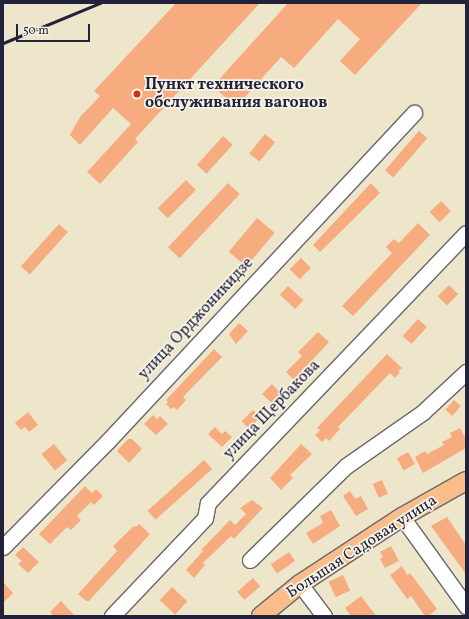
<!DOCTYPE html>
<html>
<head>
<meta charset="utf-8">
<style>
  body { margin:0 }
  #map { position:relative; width:469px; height:619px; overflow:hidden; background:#eee6ca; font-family:Vollkorn,serif }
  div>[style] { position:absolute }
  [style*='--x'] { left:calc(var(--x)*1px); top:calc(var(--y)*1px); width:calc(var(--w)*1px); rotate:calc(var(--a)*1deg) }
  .building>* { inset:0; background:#f6ac7f; transform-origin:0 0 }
  .roads { filter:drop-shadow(1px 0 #69676d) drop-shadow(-1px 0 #69676d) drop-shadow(0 1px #69676d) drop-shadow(0 -1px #69676d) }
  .minor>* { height:15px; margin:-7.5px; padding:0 7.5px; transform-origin:7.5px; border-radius:7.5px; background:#fff }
  .major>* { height:18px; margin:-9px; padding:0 9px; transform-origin:9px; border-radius:9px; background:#f9bd89 }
  .rail>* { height:3px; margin:-1.5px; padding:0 1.5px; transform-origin:1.5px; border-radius:1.5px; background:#22223b }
  .dots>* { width:11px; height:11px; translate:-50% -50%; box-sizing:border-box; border:2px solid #f7f3e8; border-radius:50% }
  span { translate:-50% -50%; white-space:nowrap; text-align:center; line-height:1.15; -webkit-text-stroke:3.5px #f7f3e8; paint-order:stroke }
  .poi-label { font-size:16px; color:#22223b; font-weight:700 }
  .left { translate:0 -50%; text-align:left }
  .street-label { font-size:16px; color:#22223b }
  .frame { position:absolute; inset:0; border:4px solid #22223b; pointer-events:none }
  .scale { position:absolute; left:16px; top:24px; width:74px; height:18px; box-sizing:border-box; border:2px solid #22223b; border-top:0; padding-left:5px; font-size:12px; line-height:14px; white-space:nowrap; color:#22223b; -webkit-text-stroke:3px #f7f3e8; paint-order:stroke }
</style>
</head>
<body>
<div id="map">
  <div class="building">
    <i style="clip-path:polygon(176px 3px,260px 3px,135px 139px,138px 142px,100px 184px,87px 172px,131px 124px,113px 108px,80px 145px,70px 135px,80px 117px,100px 96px,94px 91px)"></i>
    <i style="clip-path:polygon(288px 3px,422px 3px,355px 75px,340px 61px,360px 39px,338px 19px,294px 68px,281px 57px,236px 107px,213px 86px)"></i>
    <i style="left:419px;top:131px;width:11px;height:52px;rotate:41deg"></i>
    <i style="left:265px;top:134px;width:13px;height:25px;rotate:39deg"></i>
    <i style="left:223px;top:136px;width:13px;height:39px;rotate:42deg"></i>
    <i style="left:186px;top:180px;width:14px;height:40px;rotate:45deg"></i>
    <i style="left:228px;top:183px;width:16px;height:88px;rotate:43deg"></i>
    <i style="clip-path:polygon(371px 183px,380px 193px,320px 252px,313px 245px)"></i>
    <i style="left:441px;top:201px;width:14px;height:16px;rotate:45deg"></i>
    <i style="left:257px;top:218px;width:23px;height:44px;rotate:40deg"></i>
    <i style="clip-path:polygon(418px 223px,430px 235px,353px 316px,342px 306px,392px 253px,386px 247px,394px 239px,399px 243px)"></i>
    <i style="left:59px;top:224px;width:12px;height:57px;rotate:42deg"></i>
    <i style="left:301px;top:258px;width:14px;height:16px;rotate:45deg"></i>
    <i style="left:449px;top:285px;width:13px;height:16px;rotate:45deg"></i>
    <i style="left:288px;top:286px;width:21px;height:12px;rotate:43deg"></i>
    <i style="left:418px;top:319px;width:12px;height:23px;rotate:42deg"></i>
    <i style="clip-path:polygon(239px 323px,248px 331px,236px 344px,229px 334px)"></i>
    <i style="clip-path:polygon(318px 332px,329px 342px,294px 380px,286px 372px,302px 356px,298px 352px)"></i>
    <i style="clip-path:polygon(214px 349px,222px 357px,183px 397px,186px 400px,177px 410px,174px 407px,171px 409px,166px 404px,168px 402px,166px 400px)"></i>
    <i style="clip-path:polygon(387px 354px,402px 368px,398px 371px,400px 372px,395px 378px,390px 373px,338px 427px,340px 429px,329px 441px,326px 438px,322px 442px,315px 435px,320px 430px,317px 428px)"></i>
    <i style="left:272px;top:384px;width:13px;height:14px;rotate:45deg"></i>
    <i style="left:454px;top:400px;width:9px;height:13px;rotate:41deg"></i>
    <i style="left:253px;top:410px;width:10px;height:16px;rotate:45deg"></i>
    <i style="clip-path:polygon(28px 412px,38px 425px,29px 432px,25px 427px,21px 430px,15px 423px)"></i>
    <i style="clip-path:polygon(153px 415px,157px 419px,160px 416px,168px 424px,156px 435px,144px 424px)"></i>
    <i style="clip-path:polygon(215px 427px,222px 434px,225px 431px,232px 437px,222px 447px,208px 434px)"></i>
    <i style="clip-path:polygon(460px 428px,466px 439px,466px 448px,423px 473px,415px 457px,425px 451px,427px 454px,444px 445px,442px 442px,452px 437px,450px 433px)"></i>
    <i style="clip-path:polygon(128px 439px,132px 439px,142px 449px,129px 463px,117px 451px)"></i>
    <i style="left:54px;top:444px;width:21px;height:16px;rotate:51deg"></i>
    <i style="clip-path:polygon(301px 444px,312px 454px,290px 475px,293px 478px,281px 490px,270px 478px)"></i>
    <i style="left:408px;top:452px;width:14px;height:13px;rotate:60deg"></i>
    <i style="left:204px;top:460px;width:12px;height:76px;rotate:48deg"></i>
    <i style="left:382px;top:480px;width:15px;height:10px;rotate:67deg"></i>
    <i style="clip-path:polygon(85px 486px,92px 493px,96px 489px,103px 496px,94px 505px,91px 502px,77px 516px,81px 520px,71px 530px,67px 527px,50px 544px,39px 534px)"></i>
    <i style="clip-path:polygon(350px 491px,355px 499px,361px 496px,368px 509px,356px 516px,343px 496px)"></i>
    <i style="clip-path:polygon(252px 500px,263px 508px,234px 539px,231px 536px,203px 563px,205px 565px,194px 578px,186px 570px,203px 551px,201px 550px,230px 520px,235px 525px,246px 514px,240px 508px)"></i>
    <i style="clip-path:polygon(331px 510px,340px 526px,313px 544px,306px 533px,323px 523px,320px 516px)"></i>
    <i style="clip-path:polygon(447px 517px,466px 545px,466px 574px,431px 526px)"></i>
    <i style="clip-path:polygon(139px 524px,150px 534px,89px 601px,86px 601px,78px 594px,117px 551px,113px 546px,134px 526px,136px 527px)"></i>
    <i style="clip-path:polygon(391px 546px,399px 561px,385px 568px,380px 559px,383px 557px,380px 552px)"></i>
    <i style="clip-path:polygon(23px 547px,39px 562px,28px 573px,18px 564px,22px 561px,15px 555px)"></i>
    <i style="left:289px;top:552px;width:11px;height:22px;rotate:56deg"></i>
    <i style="clip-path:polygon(402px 566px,407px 575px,410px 573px,437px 609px,428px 616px,425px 616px,411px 596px,407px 599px,390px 575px)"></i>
    <i style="left:343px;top:575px;width:17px;height:16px;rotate:65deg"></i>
    <i style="left:253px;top:578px;width:11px;height:21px;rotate:49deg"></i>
    <i style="clip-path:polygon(3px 582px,13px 593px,3px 603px)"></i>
    <i style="left:172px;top:587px;width:21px;height:18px;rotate:43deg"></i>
    <i style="clip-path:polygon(361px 596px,376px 616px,351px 616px,345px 608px)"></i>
    <i style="clip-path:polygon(61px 601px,75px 616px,54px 616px,50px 612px)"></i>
  </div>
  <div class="roads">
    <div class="minor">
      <i style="--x:402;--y:517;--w:110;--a:54.3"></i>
      <i style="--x:3;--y:547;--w:149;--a:-45.3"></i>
      <i style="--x:108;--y:441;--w:449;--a:-47"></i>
      <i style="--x:250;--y:560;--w:134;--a:-44.4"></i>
      <i style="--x:346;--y:466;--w:94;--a:-35"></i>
      <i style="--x:423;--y:412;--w:59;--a:-42.9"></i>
      <i style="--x:300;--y:584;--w:40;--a:53"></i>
      <i style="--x:112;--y:616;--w:135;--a:-46.5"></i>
      <i style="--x:205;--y:518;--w:15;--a:-79"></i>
      <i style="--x:208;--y:503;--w:373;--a:-46.3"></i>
    </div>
    <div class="major">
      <i style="--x:261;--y:616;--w:50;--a:-39.4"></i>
      <i style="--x:300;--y:584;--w:122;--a:-33.3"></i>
      <i style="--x:402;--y:517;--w:73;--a:-29.4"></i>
    </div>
  </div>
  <div class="rail">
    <i style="--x:3;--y:43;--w:105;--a:-22.4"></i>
  </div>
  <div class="dots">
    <i style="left:137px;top:94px;background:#c8321e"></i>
  </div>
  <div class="poi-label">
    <span class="left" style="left:145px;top:94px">Пункт технического<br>обслуживания вагонов</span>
  </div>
  <div class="street-label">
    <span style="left:196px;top:319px;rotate:-47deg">улица Орджоникидзе</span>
    <span style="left:272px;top:410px;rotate:-46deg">улица Щербакова</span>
    <span style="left:362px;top:547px;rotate:-33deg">Большая Садовая улица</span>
  </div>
  <div class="frame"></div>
  <div class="scale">50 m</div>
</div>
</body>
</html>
